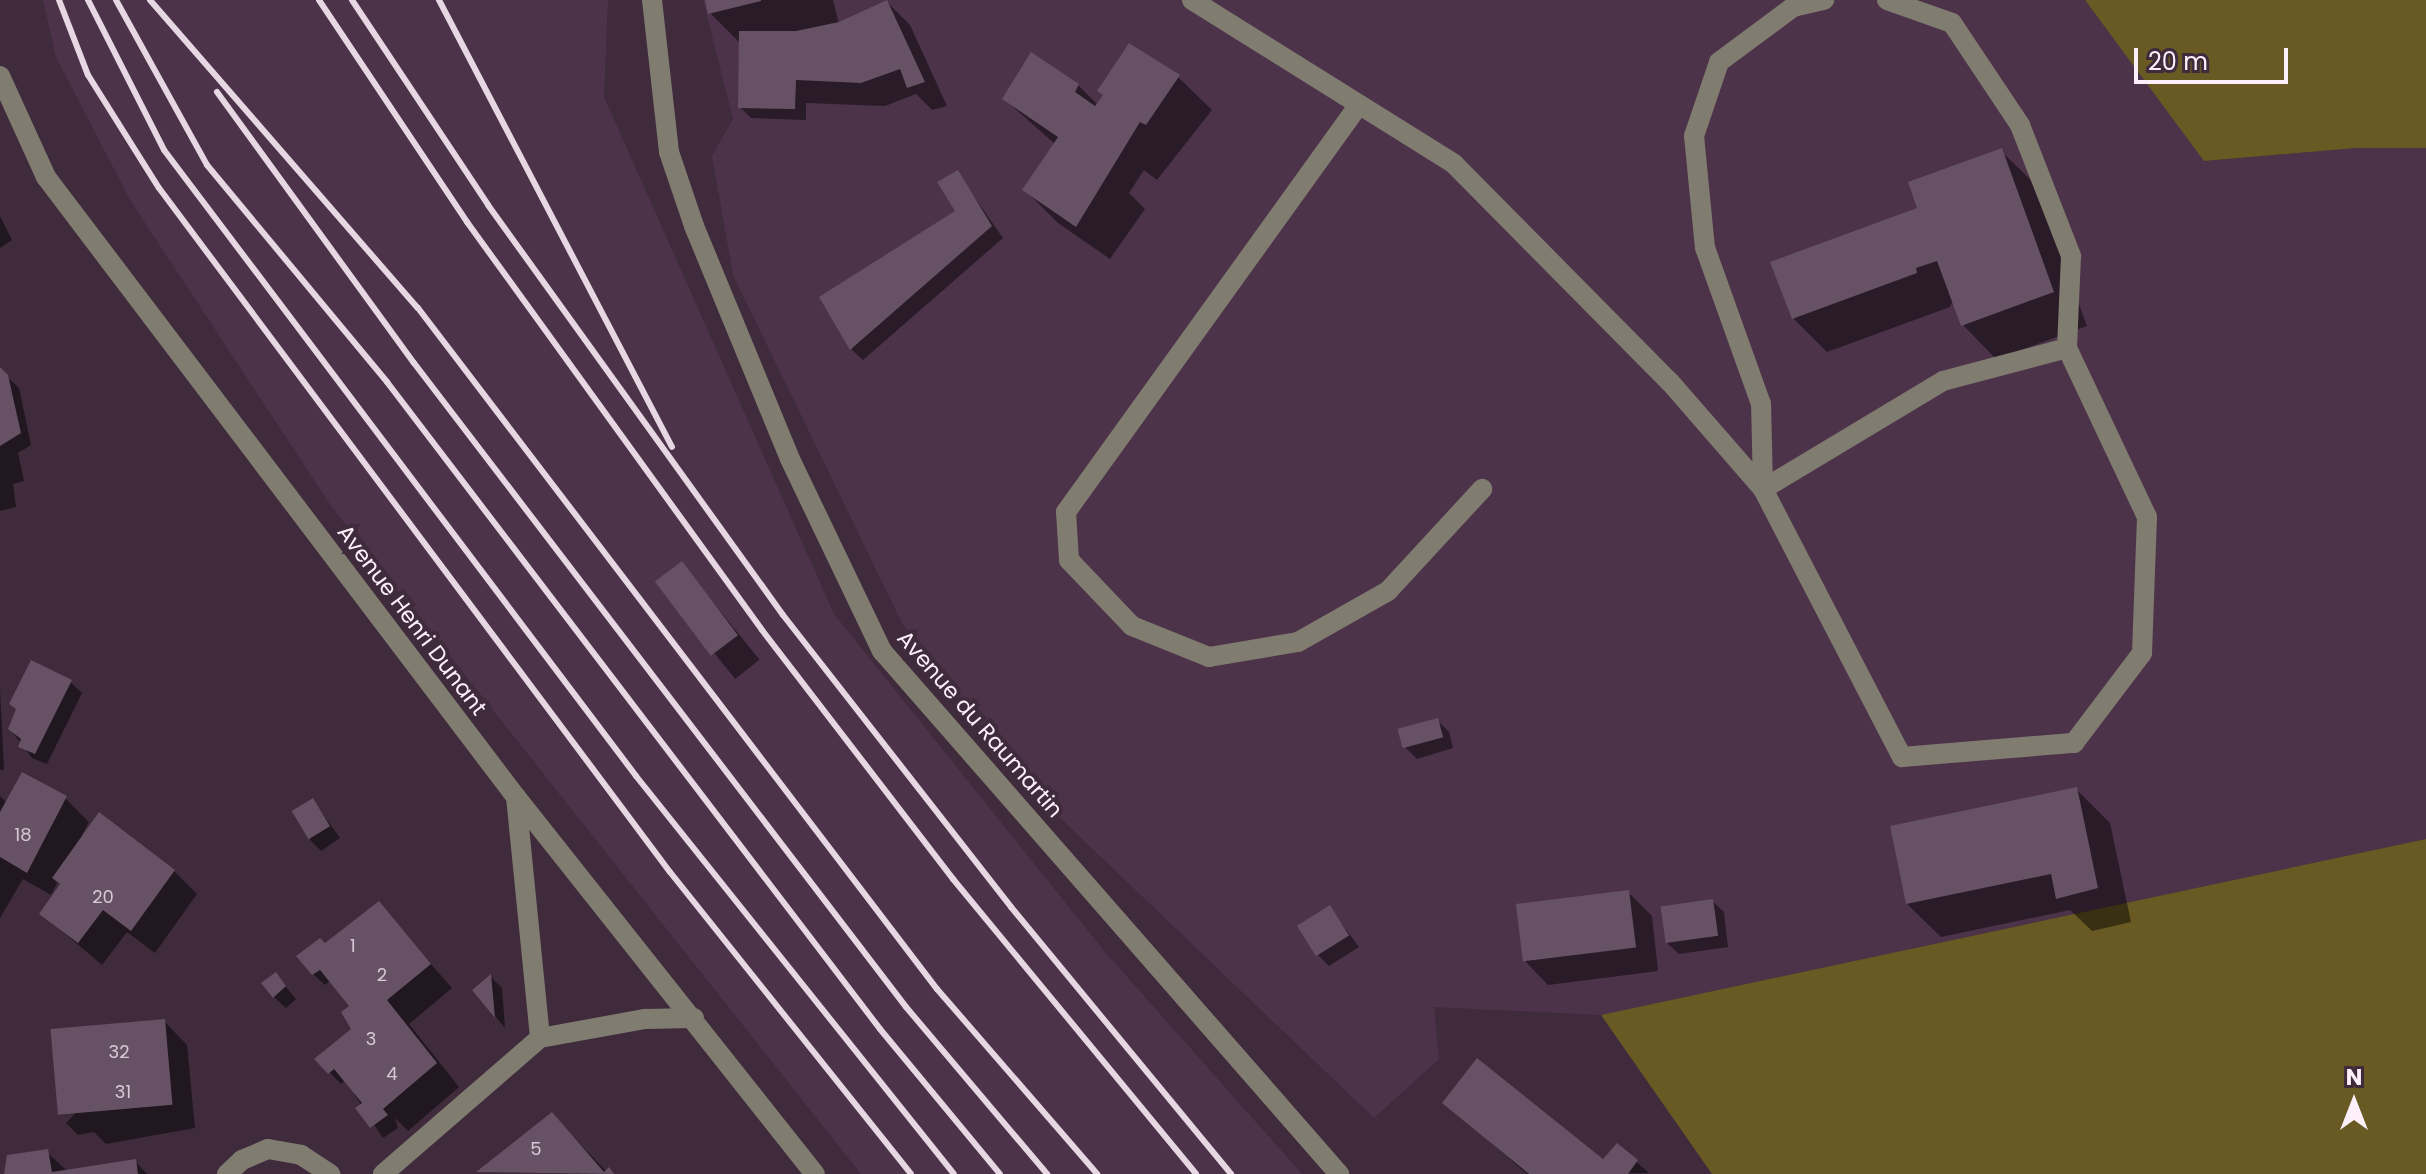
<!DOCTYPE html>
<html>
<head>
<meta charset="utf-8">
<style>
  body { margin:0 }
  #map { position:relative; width:2426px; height:1174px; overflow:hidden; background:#3f2b3c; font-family:Poppins,sans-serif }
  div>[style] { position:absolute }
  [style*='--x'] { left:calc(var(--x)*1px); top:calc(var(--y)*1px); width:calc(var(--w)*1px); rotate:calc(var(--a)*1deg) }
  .built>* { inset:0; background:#4d3349 }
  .forest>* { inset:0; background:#695a23 }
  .shadow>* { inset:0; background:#0007; transform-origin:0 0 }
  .building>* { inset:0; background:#675164; transform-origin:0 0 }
  .minor>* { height:20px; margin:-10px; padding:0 10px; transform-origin:10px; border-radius:10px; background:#807c70 }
  .rail>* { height:6px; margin:-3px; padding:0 3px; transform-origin:3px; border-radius:3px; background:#e6d7e3 }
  span { translate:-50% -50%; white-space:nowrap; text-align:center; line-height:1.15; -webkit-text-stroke:8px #3f2b3c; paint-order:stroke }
  .number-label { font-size:18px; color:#d8c8d5 }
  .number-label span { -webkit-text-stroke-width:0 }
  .street-label { font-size:22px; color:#fef0fb }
  .north { position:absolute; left:2314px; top:1062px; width:80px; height:80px; -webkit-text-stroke:6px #3f2b3c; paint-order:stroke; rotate:0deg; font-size:22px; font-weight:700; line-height:32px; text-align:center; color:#fef0fb }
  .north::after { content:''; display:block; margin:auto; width:28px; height:36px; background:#fef0fb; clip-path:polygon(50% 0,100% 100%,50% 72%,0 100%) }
  .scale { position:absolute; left:2134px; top:48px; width:154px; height:36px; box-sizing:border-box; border:4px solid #fef0fb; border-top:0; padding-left:10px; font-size:24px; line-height:28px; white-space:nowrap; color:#fef0fb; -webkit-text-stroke:6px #3f2b3c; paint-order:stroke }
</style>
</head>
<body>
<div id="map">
  <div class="built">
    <i style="clip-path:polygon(43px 0,608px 0,604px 97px,834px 614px,1105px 952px,1302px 1174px,861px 1174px,331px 506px,130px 200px,56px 57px)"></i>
    <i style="clip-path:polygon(703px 0,2085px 0,2205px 161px,2356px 148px,2426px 148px,2426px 839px,1601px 1015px,1434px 1007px,1439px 1059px,1374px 1118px,1033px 792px,902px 623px,733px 275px,712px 156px,733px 119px)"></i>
  </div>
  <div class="forest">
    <i style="clip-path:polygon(2085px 0,2426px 0,2426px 148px,2356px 148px,2204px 161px)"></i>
    <i style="clip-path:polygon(2426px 839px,2426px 1174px,1712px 1174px,1601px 1015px)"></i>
  </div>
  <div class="shadow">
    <i style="clip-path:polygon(707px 0,833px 0,839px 24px,887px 2px,910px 25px,947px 106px,932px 110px,916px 94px,885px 106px,806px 103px,806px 120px,751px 118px,740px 107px,741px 44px,710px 13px)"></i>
    <i style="clip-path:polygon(1178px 77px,1212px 110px,1157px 180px,1144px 170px,1129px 193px,1145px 209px,1110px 259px,1058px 223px,1025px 190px,1055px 144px,1004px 99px,1078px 85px,1098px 105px,1104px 96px,1099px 91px)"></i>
    <i style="clip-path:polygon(2001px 151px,2035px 184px,2087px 326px,1996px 359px,1963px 325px,1953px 300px,1950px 307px,1827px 352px,1793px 318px,1920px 209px)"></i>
    <i style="clip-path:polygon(957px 172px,1003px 238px,863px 360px,851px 349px,958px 212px)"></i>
    <i style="clip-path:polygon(0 216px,12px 240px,0 248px)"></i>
    <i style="clip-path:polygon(0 370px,19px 388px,31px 445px,18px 453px,24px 481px,13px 484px,16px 507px,0 511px)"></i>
    <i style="left:682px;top:564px;width:123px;height:31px;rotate:51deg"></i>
    <i style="clip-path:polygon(70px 682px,82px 693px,47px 764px,32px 758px,10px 729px)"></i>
    <i style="clip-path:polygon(0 688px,4px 770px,0 770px)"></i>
    <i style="clip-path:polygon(1437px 720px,1449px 732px,1453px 748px,1417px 759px,1405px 747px)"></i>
    <i style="clip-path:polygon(2076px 789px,2110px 823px,2131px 922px,2092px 931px,2070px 910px,1941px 937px,1907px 904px)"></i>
    <i style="clip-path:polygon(0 796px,7px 803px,65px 798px,89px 822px,82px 835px,174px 871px,197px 894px,155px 953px,127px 932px,102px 965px,42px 914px,62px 885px,58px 881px,51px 895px,23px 879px,0 918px)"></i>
    <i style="clip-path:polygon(313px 801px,340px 838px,321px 851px,310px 840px)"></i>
    <i style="clip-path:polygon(1628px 892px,1652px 916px,1658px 971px,1548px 985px,1525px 961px)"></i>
    <i style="clip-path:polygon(1712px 901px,1724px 912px,1728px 947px,1679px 954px,1667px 943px)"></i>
    <i style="clip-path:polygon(378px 904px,452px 988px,409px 1024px,459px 1087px,408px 1131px,395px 1118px,398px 1128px,383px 1138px,345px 1080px,341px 1084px,317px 1059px,353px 1030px,352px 1006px,331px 980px,325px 985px,313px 974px,326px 946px)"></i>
    <i style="clip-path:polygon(1330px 908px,1359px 947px,1329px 966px,1317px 954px)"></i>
    <i style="clip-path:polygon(275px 974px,296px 999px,286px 1008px,274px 997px)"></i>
    <i style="clip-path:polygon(491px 977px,502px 988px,505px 1028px,474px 991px)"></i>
    <i style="clip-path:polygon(164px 1021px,187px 1045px,195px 1128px,106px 1144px,94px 1132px,78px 1135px,66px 1123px)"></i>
    <i style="clip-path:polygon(1445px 1103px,1610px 1167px,1617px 1145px,1649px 1173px,1527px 1174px)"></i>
    <i style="clip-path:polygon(552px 1115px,609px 1174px,479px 1172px)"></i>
    <i style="clip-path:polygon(47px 1152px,68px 1172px,135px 1161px,147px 1174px,6px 1174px)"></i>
  </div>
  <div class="building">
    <i style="clip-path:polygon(705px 0,761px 0,761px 1px,708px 14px)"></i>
    <i style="clip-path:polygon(887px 0,925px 82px,907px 88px,900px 69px,861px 83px,796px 80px,795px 109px,738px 108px,739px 31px,796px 31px,839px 22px)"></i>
    <i style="clip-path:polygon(1129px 43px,1180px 75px,1146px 125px,1140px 122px,1076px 227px,1022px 190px,1058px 137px,1002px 99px,1031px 52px,1079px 84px,1075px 92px,1095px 106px,1103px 95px,1097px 91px)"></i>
    <i style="clip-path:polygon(2002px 148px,2054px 292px,1961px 326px,1937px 261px,1916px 268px,1917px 273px,1792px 319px,1770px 262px,1917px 208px,1908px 182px)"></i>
    <i style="clip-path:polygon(958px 170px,992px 226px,850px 350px,819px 297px,955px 211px,937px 182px)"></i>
    <i style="clip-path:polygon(0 367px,8px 375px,21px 433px,0 446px)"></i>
    <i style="left:682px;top:561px;width:93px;height:34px;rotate:53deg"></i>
    <i style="clip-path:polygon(31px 660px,72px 680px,35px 754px,18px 747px,21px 739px,8px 729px,16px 709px,9px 704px)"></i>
    <i style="left:1438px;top:718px;width:20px;height:42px;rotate:75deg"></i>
    <i style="clip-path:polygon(22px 772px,67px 796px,27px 873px,0 857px,0 812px)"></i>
    <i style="clip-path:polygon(2077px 787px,2098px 888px,2056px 899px,2051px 874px,1906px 904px,1890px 826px)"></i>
    <i style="left:313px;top:798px;width:33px;height:25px;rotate:59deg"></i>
    <i style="clip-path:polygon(99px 812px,175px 870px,131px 931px,103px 910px,78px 943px,39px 914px,60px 884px,52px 878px)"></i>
    <i style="left:1629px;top:890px;width:58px;height:114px;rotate:83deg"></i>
    <i style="left:1713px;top:899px;width:37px;height:53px;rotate:82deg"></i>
    <i style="clip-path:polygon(379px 901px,431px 964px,387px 1000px,437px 1063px,383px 1109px,388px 1115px,370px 1128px,355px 1108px,362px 1103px,334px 1069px,328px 1074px,314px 1059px,351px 1029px,341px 1012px,349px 1006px,320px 970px,312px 975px,296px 956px,320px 938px,325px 943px)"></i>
    <i style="left:1330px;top:905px;width:36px;height:39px;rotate:58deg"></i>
    <i style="clip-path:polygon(276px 972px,286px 986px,273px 998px,261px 983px)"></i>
    <i style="clip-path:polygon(491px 974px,495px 1018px,472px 990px)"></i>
    <i style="left:165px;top:1019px;width:86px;height:115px;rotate:85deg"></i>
    <i style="clip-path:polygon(1477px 1058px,1603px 1159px,1617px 1143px,1638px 1160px,1628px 1174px,1529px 1174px,1442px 1103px)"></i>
    <i style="clip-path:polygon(552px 1112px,604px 1172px,609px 1167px,614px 1174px,476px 1172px)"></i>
    <i style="clip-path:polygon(48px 1149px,52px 1172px,136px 1159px,138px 1174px,4px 1174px,7px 1155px)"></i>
  </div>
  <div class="minor">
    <i style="--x:652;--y:0;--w:153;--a:83.6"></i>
    <i style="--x:669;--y:152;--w:78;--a:71.3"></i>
    <i style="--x:694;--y:226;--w:252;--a:67.6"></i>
    <i style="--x:790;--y:459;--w:213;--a:64.4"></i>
    <i style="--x:882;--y:651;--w:695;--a:48.85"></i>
    <i style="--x:1192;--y:0;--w:309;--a:32"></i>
    <i style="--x:1454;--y:164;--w:307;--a:45.3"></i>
    <i style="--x:1670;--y:382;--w:142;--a:49"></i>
    <i style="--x:1763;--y:489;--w:302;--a:62.6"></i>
    <i style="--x:1902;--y:757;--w:173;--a:-4.7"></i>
    <i style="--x:2074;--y:743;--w:113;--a:-52.9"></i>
    <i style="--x:2142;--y:653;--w:136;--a:-87.9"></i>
    <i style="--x:2147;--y:517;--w:187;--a:-115.3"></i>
    <i style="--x:2067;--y:348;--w:128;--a:165.1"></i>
    <i style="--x:1943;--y:381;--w:210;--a:149"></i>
    <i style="--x:1763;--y:489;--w:85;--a:-91.3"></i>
    <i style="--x:1761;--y:404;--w:166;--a:-109.7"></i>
    <i style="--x:1705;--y:248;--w:113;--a:-95.6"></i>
    <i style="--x:1694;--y:136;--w:78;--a:-71.3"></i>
    <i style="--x:1719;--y:62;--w:92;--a:-36.6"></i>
    <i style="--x:1793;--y:7;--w:32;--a:-13"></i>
    <i style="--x:1887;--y:0;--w:69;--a:19.5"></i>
    <i style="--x:1952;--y:23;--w:123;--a:56.3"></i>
    <i style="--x:2020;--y:125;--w:141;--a:68.7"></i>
    <i style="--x:2071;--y:256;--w:92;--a:92.5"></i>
    <i style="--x:0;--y:76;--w:111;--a:65.5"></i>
    <i style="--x:46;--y:177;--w:778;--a:52.84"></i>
    <i style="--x:516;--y:797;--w:481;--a:51.6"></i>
    <i style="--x:1358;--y:106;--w:500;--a:125.72"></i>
    <i style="--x:1066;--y:512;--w:48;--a:86.4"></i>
    <i style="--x:1069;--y:560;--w:91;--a:46.3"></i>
    <i style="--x:1132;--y:626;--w:83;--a:21.9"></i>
    <i style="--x:1209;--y:657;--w:90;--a:-9.6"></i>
    <i style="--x:1298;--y:642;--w:103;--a:-29.5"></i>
    <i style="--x:1388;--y:591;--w:139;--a:-47.3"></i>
    <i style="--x:516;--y:797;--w:242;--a:84.3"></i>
    <i style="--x:227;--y:1174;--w:21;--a:-43"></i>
    <i style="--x:242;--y:1160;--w:28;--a:-23"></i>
    <i style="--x:268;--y:1149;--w:34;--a:10"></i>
    <i style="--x:301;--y:1155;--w:35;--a:33"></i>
    <i style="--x:383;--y:1174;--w:208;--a:-40.9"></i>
    <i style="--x:540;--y:1038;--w:107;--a:-10.3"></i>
    <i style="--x:645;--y:1019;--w:49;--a:-1.2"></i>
  </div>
  <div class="rail">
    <i style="--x:59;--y:0;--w:80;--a:68.9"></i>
    <i style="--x:88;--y:75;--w:133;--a:57.9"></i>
    <i style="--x:159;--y:188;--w:854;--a:53.24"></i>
    <i style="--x:670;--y:872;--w:386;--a:51.4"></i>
    <i style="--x:88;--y:0;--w:168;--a:63.1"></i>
    <i style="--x:164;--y:150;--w:784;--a:52.98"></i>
    <i style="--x:636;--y:776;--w:509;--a:51.38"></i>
    <i style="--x:116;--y:0;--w:188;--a:61.1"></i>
    <i style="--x:207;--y:165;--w:282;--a:50.3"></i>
    <i style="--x:387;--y:382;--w:813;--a:52.69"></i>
    <i style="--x:880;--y:1029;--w:188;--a:50.4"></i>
    <i style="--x:150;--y:0;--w:408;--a:49"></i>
    <i style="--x:418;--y:308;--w:856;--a:52.69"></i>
    <i style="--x:937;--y:989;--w:245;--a:49.1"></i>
    <i style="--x:319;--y:0;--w:267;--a:56.3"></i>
    <i style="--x:467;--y:222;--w:503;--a:54.13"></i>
    <i style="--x:762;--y:630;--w:314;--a:52.5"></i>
    <i style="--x:953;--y:879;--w:382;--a:50.5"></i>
    <i style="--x:352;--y:0;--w:246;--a:56.4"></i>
    <i style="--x:488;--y:205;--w:505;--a:54.26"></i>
    <i style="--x:783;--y:615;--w:370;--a:52"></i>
    <i style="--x:1011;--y:907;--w:346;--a:50.5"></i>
    <i style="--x:439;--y:0;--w:504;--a:62.47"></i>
    <i style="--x:217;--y:92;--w:335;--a:54"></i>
    <i style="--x:414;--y:363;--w:810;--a:52.62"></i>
    <i style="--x:906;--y:1007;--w:219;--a:49.8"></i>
  </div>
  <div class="number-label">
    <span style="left:23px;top:835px">18</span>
    <span style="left:103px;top:897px">20</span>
    <span style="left:353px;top:946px">1</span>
    <span style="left:382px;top:975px">2</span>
    <span style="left:371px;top:1039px">3</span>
    <span style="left:119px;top:1052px">32</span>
    <span style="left:392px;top:1074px">4</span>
    <span style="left:123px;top:1092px">31</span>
    <span style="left:536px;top:1149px">5</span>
  </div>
  <div class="street-label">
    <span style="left:412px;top:620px;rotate:53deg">Avenue Henri Dunant</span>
    <span style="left:980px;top:724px;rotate:49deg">Avenue du Raumartin</span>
  </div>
  <div class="north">N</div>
  <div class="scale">20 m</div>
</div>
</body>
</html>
